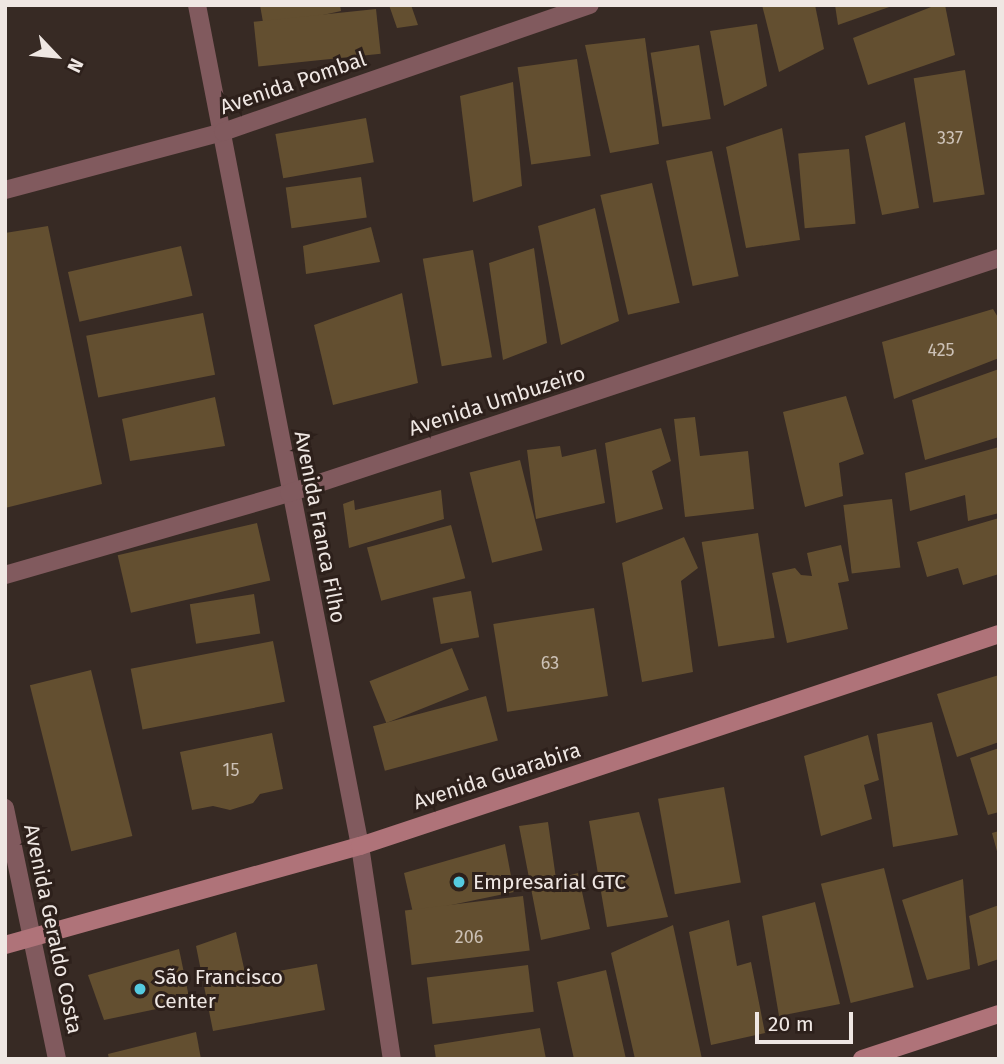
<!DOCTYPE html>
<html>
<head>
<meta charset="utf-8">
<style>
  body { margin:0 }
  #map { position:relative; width:1004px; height:1064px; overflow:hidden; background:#372a24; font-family:"Fira Sans",sans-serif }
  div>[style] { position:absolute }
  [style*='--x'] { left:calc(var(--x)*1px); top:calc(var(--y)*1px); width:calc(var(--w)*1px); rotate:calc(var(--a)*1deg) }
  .building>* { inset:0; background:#634f30; transform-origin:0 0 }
  .street>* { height:18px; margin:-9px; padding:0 9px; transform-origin:9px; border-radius:9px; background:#815a5e }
  .secondary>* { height:18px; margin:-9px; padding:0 9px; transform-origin:9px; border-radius:9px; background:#af7379 }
  .dots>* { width:19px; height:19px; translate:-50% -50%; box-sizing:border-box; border:4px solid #2d201b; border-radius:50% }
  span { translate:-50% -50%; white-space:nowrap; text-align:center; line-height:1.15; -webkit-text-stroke:6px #2d201b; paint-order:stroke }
  .number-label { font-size:18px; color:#ccc1b6 }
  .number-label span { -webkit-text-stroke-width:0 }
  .street-label { font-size:21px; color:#efe7e3 }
  .poi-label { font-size:21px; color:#efe7e3 }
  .left { translate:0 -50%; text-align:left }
  .frame { position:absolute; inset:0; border:7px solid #efe7e3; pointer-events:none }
  .north { position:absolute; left:21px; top:21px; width:70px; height:70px; -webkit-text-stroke:5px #2d201b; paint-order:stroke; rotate:116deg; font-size:19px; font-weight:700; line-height:28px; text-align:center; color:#efe7e3 }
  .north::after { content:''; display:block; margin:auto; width:24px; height:32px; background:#efe7e3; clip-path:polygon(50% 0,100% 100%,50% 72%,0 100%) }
  .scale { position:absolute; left:755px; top:1012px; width:98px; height:32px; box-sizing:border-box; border:4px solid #efe7e3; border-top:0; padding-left:9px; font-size:21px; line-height:24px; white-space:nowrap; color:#efe7e3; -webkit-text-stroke:5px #2d201b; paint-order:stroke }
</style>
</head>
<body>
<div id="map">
  <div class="building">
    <i style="clip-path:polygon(260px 5px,340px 5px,341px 11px,264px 28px)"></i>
    <i style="clip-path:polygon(389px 5px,411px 5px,418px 25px,397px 28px)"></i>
    <i style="clip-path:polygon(762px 5px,815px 5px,824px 49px,779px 72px)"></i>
    <i style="clip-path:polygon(835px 5px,892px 5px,892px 6px,838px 25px)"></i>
    <i style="clip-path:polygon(936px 5px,945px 5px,955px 55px,868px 85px,853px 38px)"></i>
    <i style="left:376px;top:9px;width:45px;height:123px;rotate:84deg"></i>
    <i style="clip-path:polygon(757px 24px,767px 86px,724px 106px,710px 31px)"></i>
    <i style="clip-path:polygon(645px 38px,659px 144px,610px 153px,585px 45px)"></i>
    <i style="left:699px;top:45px;width:75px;height:49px;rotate:81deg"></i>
    <i style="left:577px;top:59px;width:98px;height:60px;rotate:82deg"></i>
    <i style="left:965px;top:70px;width:126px;height:52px;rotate:81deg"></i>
    <i style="clip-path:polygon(513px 82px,522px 186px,473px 202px,460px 96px)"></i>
    <i style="left:366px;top:118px;width:45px;height:92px;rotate:80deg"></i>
    <i style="clip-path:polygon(905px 122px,919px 208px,882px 215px,865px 136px)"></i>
    <i style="clip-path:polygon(782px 128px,800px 240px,746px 248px,726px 147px)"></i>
    <i style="left:849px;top:149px;width:75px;height:51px;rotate:85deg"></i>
    <i style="left:712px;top:151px;width:128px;height:47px;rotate:78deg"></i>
    <i style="left:361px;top:177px;width:41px;height:76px;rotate:82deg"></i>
    <i style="left:652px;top:183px;width:123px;height:53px;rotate:77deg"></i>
    <i style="clip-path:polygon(595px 208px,619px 321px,561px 345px,538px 226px)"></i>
    <i style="clip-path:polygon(48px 226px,102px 484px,5px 508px,5px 233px)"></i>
    <i style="clip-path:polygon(371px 227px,380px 262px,306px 274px,303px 246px)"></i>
    <i style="left:181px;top:246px;width:51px;height:116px;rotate:77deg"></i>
    <i style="clip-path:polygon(534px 248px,547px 343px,503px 360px,489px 263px)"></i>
    <i style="left:473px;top:250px;width:109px;height:51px;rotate:80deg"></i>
    <i style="clip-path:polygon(402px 293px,418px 383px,333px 405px,314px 325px)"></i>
    <i style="clip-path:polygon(993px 309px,999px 319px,999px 358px,894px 399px,882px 342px)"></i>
    <i style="left:203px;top:313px;width:63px;height:119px;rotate:79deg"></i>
    <i style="clip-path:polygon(999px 369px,999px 437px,925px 460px,912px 400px)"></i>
    <i style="clip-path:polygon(846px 396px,864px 454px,839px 463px,843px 496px,805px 507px,783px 412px)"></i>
    <i style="clip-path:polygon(215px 397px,225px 446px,130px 461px,122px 419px)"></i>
    <i style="clip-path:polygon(695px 417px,700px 456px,748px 451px,754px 509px,685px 517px,674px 419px)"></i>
    <i style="clip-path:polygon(661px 428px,671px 461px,652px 471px,663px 509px,616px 523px,605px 443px)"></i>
    <i style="clip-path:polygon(560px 446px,562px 457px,596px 449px,605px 503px,536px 519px,527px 450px)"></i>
    <i style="clip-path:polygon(999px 447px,999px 513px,968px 521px,965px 495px,910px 511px,905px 473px)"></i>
    <i style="left:520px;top:460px;width:93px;height:52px;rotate:76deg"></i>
    <i style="clip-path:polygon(441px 490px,444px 519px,349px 548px,343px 504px,354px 500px,355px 510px)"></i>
    <i style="left:892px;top:499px;width:69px;height:49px;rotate:83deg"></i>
    <i style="clip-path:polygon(999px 518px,999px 574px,963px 585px,958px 568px,927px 577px,917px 542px)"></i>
    <i style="left:257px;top:523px;width:59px;height:143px;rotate:77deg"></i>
    <i style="left:451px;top:525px;width:55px;height:87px;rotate:75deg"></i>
    <i style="left:758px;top:533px;width:106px;height:57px;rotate:81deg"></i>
    <i style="clip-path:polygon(684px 537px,698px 568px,681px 581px,693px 672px,642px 682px,622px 563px)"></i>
    <i style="clip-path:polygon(841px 545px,849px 581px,838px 583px,848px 629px,787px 643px,772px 573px,795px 568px,801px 575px,812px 576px,807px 553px)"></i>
    <i style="left:471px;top:591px;width:47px;height:39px;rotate:80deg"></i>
    <i style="left:254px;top:594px;width:40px;height:65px;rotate:81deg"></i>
    <i style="left:594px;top:608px;width:89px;height:102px;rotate:81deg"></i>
    <i style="left:273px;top:641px;width:62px;height:145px;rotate:79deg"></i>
    <i style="left:452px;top:648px;width:45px;height:89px;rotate:68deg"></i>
    <i style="left:91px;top:670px;width:171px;height:63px;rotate:76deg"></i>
    <i style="clip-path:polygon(999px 675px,999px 742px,957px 757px,937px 694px)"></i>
    <i style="left:486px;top:696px;width:46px;height:117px;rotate:75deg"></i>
    <i style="clip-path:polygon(932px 722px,958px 835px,893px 847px,877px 734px)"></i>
    <i style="clip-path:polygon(272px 733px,283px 789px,260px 794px,253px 803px,230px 810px,213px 806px,192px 810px,180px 752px)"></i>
    <i style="clip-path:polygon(868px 735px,879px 780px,864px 785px,872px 819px,821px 836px,804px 756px)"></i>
    <i style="clip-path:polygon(999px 748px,999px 812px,988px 815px,970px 758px)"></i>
    <i style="left:724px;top:787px;width:97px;height:67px;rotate:80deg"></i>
    <i style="clip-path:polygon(639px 812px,668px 917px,607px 927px,589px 821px)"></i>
    <i style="clip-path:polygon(548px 822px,556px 879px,578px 873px,590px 929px,541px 940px,519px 826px)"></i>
    <i style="clip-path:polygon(999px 831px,999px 855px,998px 855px,992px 833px)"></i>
    <i style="clip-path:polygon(505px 844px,514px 892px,413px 913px,404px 873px)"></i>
    <i style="left:884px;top:868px;width:123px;height:65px;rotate:76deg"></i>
    <i style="clip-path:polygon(963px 879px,970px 969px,927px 980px,902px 900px)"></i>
    <i style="left:523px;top:896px;width:55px;height:119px;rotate:83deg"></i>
    <i style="clip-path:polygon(815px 902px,840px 1004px,779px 1016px,762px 916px)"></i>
    <i style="clip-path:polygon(999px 905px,999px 959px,978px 966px,969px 916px)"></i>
    <i style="clip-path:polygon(729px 920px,737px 966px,751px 962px,765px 1033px,711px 1045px,689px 932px)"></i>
    <i style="clip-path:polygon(673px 925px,702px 1059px,635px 1059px,611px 953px)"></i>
    <i style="clip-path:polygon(236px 932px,246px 977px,317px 964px,325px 1010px,213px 1031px,196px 946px)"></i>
    <i style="clip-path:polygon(179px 949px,190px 1002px,104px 1020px,88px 975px)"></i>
    <i style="left:528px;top:965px;width:47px;height:102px;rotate:83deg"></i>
    <i style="clip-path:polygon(606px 970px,626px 1059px,574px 1059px,557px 982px)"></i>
    <i style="clip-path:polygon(540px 1028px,546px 1059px,436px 1059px,434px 1045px)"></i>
    <i style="clip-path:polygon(196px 1032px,201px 1059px,109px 1059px,108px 1054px)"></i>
  </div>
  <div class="street">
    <i style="--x:197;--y:5;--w:857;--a:79.03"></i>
    <i style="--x:360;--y:846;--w:215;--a:81.5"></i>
    <i style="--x:5;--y:190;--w:226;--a:-14.9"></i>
    <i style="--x:223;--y:132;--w:388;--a:-19.1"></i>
    <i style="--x:5;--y:575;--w:296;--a:-16.1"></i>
    <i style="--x:289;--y:493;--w:748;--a:-18.31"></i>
    <i style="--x:5;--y:808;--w:256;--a:78.3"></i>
  </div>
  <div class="secondary">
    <i style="--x:5;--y:945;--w:369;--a:-15.6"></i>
    <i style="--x:360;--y:846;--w:673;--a:-18.35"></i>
    <i style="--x:862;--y:1059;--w:144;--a:-18.2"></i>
  </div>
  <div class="dots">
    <i style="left:459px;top:882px;background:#55cadf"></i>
    <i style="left:140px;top:989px;background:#55cadf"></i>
  </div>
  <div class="number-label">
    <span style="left:950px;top:138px">337</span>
    <span style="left:941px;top:350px">425</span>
    <span style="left:550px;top:663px">63</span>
    <span style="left:231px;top:770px">15</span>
    <span style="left:469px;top:937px">206</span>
  </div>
  <div class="street-label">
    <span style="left:293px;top:83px;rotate:-19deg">Avenida Pombal</span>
    <span style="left:497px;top:401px;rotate:-18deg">Avenida Umbuzeiro</span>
    <span style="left:320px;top:527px;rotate:79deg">Avenida Franca Filho</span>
    <span style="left:497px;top:776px;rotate:-18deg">Avenida Guarabira</span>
    <span style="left:53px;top:929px;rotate:78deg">Avenida Geraldo Costa</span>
  </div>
  <div class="poi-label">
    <span class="left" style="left:473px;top:882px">Empresarial GTC</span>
    <span class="left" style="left:154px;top:989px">São Francisco<br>Center</span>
  </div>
  <div class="frame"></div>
  <div class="north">N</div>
  <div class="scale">20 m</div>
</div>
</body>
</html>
